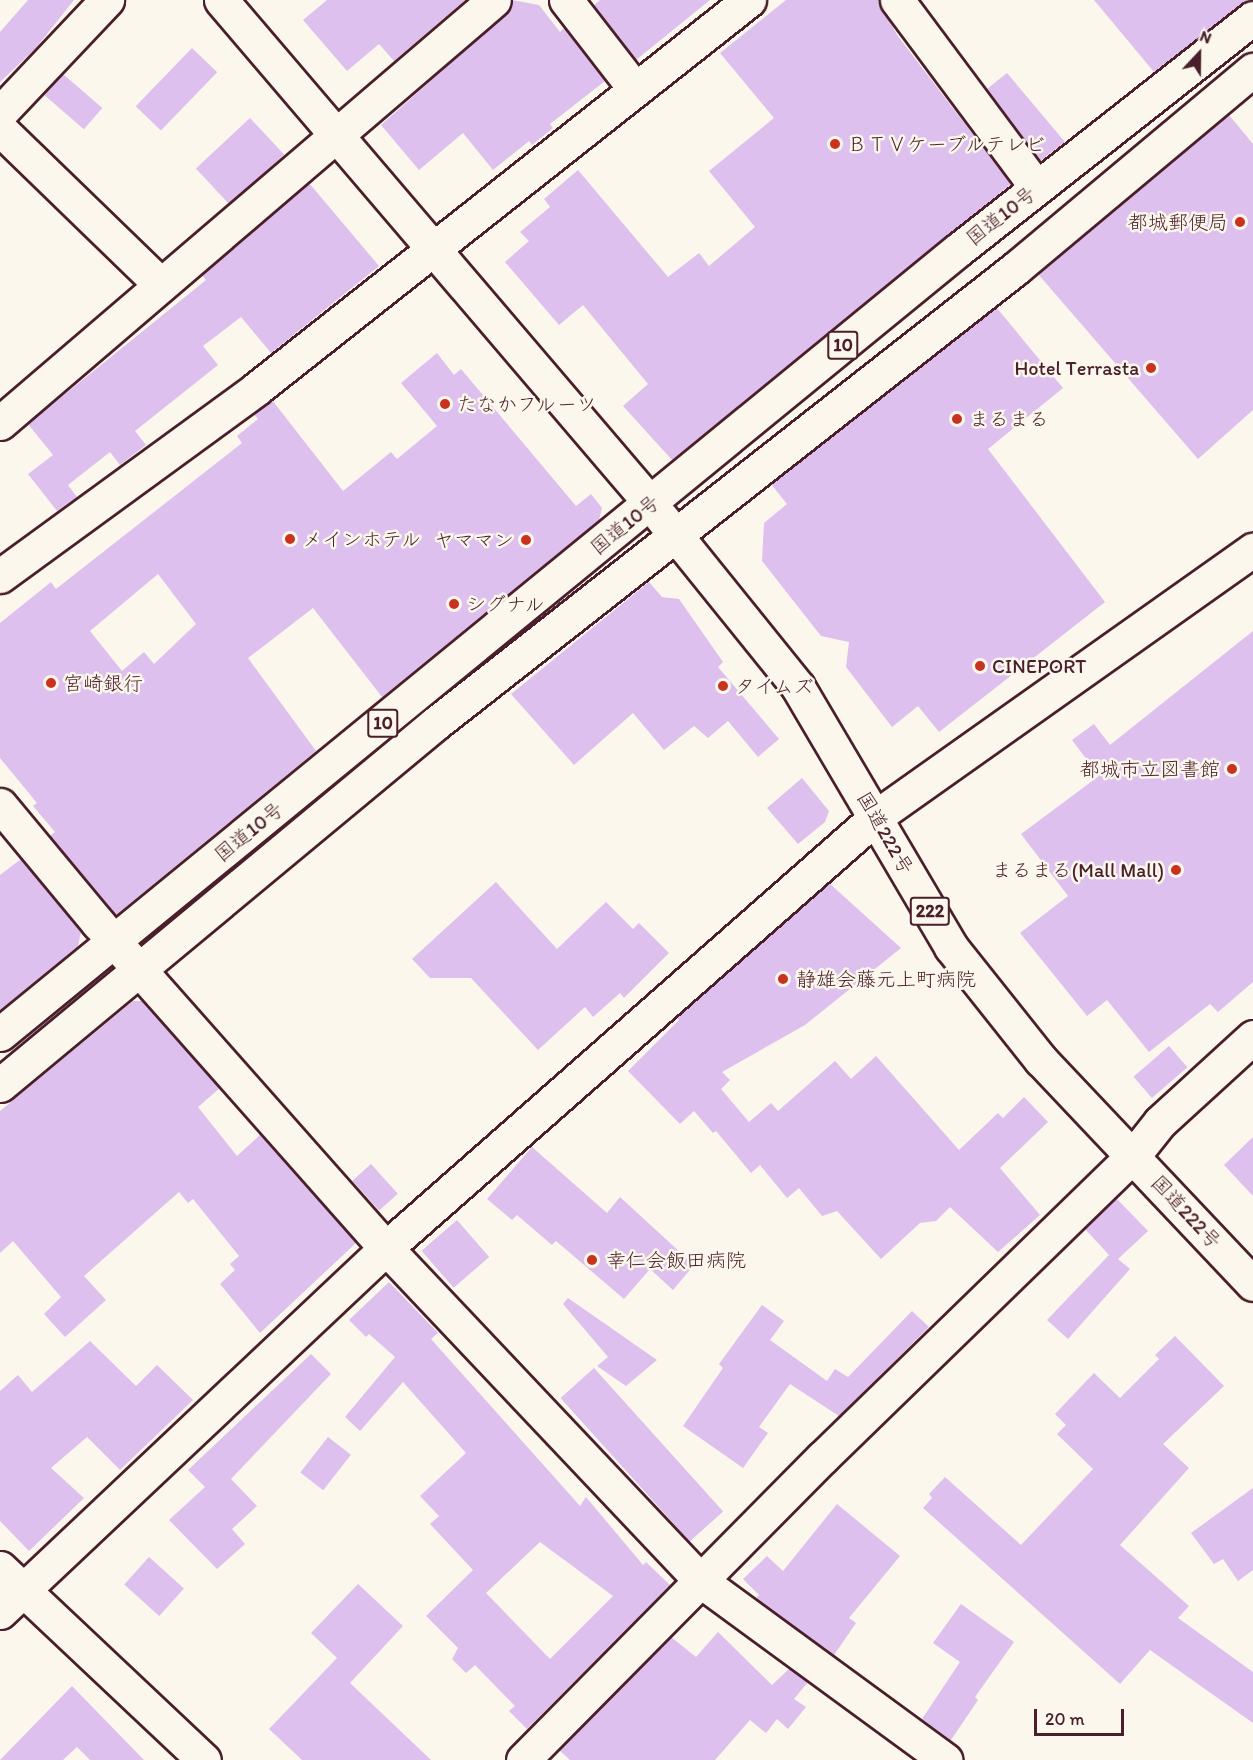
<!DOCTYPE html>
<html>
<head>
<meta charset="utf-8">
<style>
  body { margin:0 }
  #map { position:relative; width:1253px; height:1760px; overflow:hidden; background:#fbf7ec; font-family:Itim,"Klee One",sans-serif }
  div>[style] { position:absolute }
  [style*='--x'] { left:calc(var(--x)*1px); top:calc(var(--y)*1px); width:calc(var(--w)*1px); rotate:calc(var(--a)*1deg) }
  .building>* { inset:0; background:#ddc0ee; transform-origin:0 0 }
  .roads { filter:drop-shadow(2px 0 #4a1f2b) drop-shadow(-2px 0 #4a1f2b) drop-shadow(0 2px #4a1f2b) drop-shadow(0 -2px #4a1f2b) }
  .minor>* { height:33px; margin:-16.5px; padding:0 16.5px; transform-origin:16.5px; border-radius:16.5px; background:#fbf7ec }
  .highway>* { height:33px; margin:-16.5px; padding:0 16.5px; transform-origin:16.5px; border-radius:16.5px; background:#fbf7ec }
  .dots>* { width:16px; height:16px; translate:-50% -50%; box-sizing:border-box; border:3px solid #fbf7ec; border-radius:50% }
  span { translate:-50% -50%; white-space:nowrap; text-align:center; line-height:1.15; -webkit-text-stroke:5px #fbf7ec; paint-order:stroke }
  .shield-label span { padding:2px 4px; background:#fbf7ec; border:2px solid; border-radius:4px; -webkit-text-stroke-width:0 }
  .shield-label { font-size:18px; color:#4a1f2b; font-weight:700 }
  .poi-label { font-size:20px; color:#4a1f2b }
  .left { translate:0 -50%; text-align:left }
  .right { translate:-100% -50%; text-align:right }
  .street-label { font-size:20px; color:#4a1f2b }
  .north { position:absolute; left:1169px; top:24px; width:60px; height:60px; -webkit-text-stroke:4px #fbf7ec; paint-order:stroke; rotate:22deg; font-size:16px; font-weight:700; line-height:24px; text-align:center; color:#4a1f2b }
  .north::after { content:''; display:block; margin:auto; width:21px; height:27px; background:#4a1f2b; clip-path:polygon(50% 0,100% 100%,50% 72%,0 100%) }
  .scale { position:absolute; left:1034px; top:1709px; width:90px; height:27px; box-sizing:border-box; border:3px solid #4a1f2b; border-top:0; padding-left:8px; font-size:18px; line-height:21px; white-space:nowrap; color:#4a1f2b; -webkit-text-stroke:4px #fbf7ec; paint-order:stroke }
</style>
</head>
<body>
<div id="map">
  <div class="building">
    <i style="clip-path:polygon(28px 0,74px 0,35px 49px,0 82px,0 32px)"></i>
    <i style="clip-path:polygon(327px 0,465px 0,394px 61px,379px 44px,347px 71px,303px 20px)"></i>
    <i style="clip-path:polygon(512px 0,539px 5px,560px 32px,564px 28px,605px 81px,550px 124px,553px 128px,532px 145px,529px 141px,493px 170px,463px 133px,419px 170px,381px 125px,506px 14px)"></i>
    <i style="clip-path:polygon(600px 0,710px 0,636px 60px,594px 5px)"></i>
    <i style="clip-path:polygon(786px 0,879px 0,897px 35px,1011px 184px,672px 460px,623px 406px,648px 384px,583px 305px,559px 325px,505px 262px,529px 241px,520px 232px,550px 207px,544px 199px,578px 170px,668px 277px,699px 253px,709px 266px,755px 227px,709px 171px,774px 118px,720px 53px)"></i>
    <i style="clip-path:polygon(1094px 0,1248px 0,1154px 72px)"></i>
    <i style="left:192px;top:48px;width:35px;height:81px;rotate:44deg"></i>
    <i style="clip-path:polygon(1007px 73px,1065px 142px,1040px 161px,987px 89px)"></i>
    <i style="left:63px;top:74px;width:52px;height:28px;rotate:41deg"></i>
    <i style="clip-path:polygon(1229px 115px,1253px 144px,1253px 410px,1198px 459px,1038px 274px)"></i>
    <i style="left:250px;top:118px;width:50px;height:74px;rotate:47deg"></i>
    <i style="clip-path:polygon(309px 183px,379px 266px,271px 353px,241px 317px,203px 346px,218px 365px,135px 431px,146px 445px,120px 465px,110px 452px,68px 485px,77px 497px,57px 511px,28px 474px,53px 455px,28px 424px,206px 280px,202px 275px)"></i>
    <i style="clip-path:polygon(996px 307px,1063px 388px,988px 449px,1105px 602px,939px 732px,918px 706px,892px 727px,846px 667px,849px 642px,821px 636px,762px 561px,764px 523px,787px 504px,771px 484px)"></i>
    <i style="clip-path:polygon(evenodd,437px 353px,454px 375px,461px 369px,576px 506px,591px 494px,602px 508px,599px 520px,382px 697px,313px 608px,248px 658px,316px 751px,116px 915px,50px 836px,55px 832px,33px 806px,37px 803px,0 758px,0 623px,51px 582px,56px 589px,242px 443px,237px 436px,258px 419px,254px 414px,272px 400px,343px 491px,391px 452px,397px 459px,437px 426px,401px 383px,437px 353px,158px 574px,196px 624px,154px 664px,144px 652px,122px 671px,90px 631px,158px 574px)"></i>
    <i style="clip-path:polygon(649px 582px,662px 597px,679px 599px,723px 662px,718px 667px,779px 739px,758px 757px,728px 721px,708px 738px,694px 726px,664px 750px,633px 713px,574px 765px,511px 694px)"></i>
    <i style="clip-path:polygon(1253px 631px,1253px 982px,1218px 1012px,1210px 1004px,1149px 1052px,1107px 1000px,1087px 1016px,1020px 933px,1068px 896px,1021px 834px,1099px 776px,1072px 740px,1094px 724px,1110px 745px)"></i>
    <i style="clip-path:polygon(802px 778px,829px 811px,825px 822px,798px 844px,767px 808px)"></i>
    <i style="clip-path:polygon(21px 859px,81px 932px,78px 946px,0 1010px,0 875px)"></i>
    <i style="clip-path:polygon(496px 882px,557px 949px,606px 902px,633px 929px,639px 923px,669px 953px,624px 998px,620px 993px,593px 1017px,585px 1007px,538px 1050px,471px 978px,430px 978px,412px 959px)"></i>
    <i style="clip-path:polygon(829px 883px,901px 948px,805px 1025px,722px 1072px,730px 1080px,721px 1089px,749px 1122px,771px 1103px,778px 1111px,835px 1061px,851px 1079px,876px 1056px,959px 1150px,998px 1113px,1003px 1118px,1024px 1097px,1048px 1122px,1000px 1168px,1040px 1215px,998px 1252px,950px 1207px,936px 1221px,920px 1223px,881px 1259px,837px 1211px,822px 1216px,799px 1188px,787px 1198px,760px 1165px,751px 1173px,716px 1131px,713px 1133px,694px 1111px,680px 1124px,628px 1071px,679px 1020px,676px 1017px)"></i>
    <i style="clip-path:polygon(133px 1001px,142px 1001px,220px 1088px,198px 1107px,237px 1156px,260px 1135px,356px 1243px,260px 1333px,220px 1284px,235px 1270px,230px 1264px,239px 1256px,193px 1199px,188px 1203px,179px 1192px,84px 1276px,106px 1300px,65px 1337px,44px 1314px,61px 1297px,13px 1241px,0 1253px,0 1111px)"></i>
    <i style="left:1169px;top:1046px;width:28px;height:47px;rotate:49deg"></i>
    <i style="clip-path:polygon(1253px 1137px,1253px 1196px,1224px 1165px)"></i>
    <i style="clip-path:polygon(532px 1147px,607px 1213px,620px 1197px,694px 1265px,673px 1290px,650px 1269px,624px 1299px,556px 1241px,552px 1245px,517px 1215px,512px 1220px,487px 1199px)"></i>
    <i style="left:371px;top:1164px;width:40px;height:25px;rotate:48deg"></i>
    <i style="clip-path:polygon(1116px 1198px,1148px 1231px,1118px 1259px,1130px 1269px,1068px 1339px,1047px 1320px,1109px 1255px,1085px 1229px)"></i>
    <i style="left:457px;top:1220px;width:49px;height:47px;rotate:49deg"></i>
    <i style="clip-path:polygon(evenodd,389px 1282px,438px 1333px,431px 1339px,580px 1506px,586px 1497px,643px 1565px,646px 1562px,670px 1585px,527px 1729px,509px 1711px,515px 1706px,475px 1665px,466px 1673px,452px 1659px,458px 1648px,426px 1616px,473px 1570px,430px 1524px,439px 1516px,420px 1496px,466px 1453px,403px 1382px,360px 1431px,345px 1417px,395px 1357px,369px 1334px,366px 1337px,349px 1320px,389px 1282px,540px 1542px,613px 1596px,550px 1659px,486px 1593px,540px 1542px)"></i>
    <i style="clip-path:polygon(568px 1298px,657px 1360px,626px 1386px,597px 1366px,608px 1357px,563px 1304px)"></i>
    <i style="clip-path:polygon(762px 1305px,784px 1321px,770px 1340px,827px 1381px,835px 1369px,848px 1377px,912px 1311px,929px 1327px,839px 1416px,790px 1384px,759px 1427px,768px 1433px,743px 1468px,683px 1426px,723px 1368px,719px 1364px)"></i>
    <i style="clip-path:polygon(1175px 1336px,1224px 1386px,1163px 1444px,1189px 1468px,1120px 1545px,1189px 1606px,1178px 1618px,1253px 1672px,1253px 1723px,1150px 1650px,1120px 1684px,923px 1508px,932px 1498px,929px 1494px,945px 1477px,1021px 1545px,1093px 1469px,1057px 1434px,1066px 1425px,1055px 1414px,1094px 1373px,1120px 1398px,1159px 1359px,1155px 1355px)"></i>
    <i style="clip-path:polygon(90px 1341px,136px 1386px,157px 1365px,193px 1400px,120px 1470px,87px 1437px,51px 1468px,84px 1498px,29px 1551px,0 1521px,0 1391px,18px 1375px,32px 1392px)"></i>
    <i style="clip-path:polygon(311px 1354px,331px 1374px,231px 1479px,257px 1506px,232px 1529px,245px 1544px,217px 1569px,169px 1520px,205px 1487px,188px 1470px)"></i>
    <i style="left:594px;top:1368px;width:193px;height:45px;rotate:48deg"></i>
    <i style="left:328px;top:1437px;width:29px;height:45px;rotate:38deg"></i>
    <i style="clip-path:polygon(1253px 1488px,1253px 1570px,1238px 1581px,1223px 1559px,1214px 1564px,1191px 1533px)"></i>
    <i style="clip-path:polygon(837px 1504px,900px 1556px,849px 1618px,856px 1623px,834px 1655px,756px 1598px,759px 1595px,743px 1579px,767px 1556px,783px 1571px)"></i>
    <i style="left:149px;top:1557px;width:47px;height:37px;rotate:42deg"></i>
    <i style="clip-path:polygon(358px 1584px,403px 1626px,350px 1683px,431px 1760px,302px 1760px,269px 1729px,337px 1658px,311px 1633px)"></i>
    <i style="clip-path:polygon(961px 1604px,1014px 1642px,975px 1697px,978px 1700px,951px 1740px,922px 1719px,960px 1662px,933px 1643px)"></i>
    <i style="clip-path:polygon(718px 1632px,772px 1685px,789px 1669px,808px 1682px,794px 1699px,806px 1707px,788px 1729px,777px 1719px,766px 1733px,750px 1720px,715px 1760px,570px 1760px,559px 1750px,671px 1637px,696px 1657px)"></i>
    <i style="clip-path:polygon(72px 1686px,144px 1760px,90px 1760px,77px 1747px,63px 1760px,0 1760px)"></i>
  </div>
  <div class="roads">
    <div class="minor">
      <i style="--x:221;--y:0;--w:663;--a:49.53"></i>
      <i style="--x:566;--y:0;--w:113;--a:52.2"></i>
      <i style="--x:897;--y:0;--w:234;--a:53.3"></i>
      <i style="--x:0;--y:113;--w:156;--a:-46.6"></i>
      <i style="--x:0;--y:129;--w:224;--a:44.1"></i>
      <i style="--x:0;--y:423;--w:650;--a:-40.57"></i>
      <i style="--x:0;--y:576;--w:317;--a:-36.1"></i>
      <i style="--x:256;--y:389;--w:628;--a:-38.28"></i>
      <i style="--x:0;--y:805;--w:153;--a:50.3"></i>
      <i style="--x:98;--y:923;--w:434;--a:48.5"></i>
      <i style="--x:386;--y:1248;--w:458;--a:46.6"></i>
      <i style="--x:701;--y:1581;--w:303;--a:36.2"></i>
      <i style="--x:0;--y:1568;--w:280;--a:43.3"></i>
      <i style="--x:0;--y:1612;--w:531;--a:-43.32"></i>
      <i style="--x:386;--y:1248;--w:654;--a:-41.34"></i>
      <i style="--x:877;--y:816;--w:461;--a:-35.3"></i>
      <i style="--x:523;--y:1760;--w:426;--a:-45.3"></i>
      <i style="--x:823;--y:1457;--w:432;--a:-44.2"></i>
      <i style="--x:1133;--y:1156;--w:43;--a:-51.5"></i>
      <i style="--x:1160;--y:1122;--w:126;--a:-42.4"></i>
    </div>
    <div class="highway">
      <i style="--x:661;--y:517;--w:218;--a:51.1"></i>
      <i style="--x:798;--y:687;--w:302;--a:59.5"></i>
      <i style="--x:951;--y:947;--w:144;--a:51.5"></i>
      <i style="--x:1041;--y:1060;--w:308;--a:46.6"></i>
      <i style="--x:0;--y:1034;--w:1238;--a:-39.3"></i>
      <i style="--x:958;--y:250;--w:375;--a:-38.2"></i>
      <i style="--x:0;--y:1085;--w:567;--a:-39.7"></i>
      <i style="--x:436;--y:723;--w:737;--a:-38.11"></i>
      <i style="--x:1016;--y:268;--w:309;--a:-39.9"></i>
    </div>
  </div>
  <div class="dots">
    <i style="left:835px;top:144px;background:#c8321e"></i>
    <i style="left:1240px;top:222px;background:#c8321e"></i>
    <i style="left:1151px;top:368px;background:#c8321e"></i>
    <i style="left:445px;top:404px;background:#c8321e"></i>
    <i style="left:957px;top:419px;background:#c8321e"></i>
    <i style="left:290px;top:539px;background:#c8321e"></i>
    <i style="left:526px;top:540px;background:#c8321e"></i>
    <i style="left:454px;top:604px;background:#c8321e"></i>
    <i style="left:980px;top:666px;background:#c8321e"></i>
    <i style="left:51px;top:683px;background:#c8321e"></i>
    <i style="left:723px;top:686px;background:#c8321e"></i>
    <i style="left:1232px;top:769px;background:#c8321e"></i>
    <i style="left:1176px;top:870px;background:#c8321e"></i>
    <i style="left:783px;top:979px;background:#c8321e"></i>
    <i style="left:592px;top:1260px;background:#c8321e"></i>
  </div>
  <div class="shield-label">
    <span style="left:843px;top:345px">10</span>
    <span style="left:383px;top:723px">10</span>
    <span style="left:930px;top:911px">222</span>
  </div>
  <div class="poi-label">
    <span class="left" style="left:847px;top:144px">ＢＴＶケーブルテレビ</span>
    <span class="right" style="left:1228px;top:222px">都城郵便局</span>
    <span class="right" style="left:1139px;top:368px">Hotel Terrasta</span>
    <span class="left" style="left:457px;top:404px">たなかフルーツ</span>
    <span class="left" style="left:969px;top:419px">まるまる</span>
    <span class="left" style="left:302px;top:539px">メインホテル</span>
    <span class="right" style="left:514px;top:540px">ヤママン</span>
    <span class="left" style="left:466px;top:604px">シグナル</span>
    <span class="left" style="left:992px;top:666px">CINEPORT</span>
    <span class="left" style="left:63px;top:683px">宮崎銀行</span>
    <span class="left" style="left:735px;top:686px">タイムズ</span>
    <span class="right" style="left:1220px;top:769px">都城市立図書館</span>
    <span class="right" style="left:1164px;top:870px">まるまる(Mall Mall)</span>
    <span class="left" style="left:796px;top:979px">静雄会藤元上町病院</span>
    <span class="left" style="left:606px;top:1260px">幸仁会飯田病院</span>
  </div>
  <div class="street-label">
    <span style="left:1001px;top:216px;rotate:-38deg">国道10号</span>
    <span style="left:625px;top:525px;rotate:-39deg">国道10号</span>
    <span style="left:249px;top:832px;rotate:-39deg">国道10号</span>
    <span style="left:885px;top:833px;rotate:60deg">国道222号</span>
    <span style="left:1186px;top:1212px;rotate:47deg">国道222号</span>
  </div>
  <div class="north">N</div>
  <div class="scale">20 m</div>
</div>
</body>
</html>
